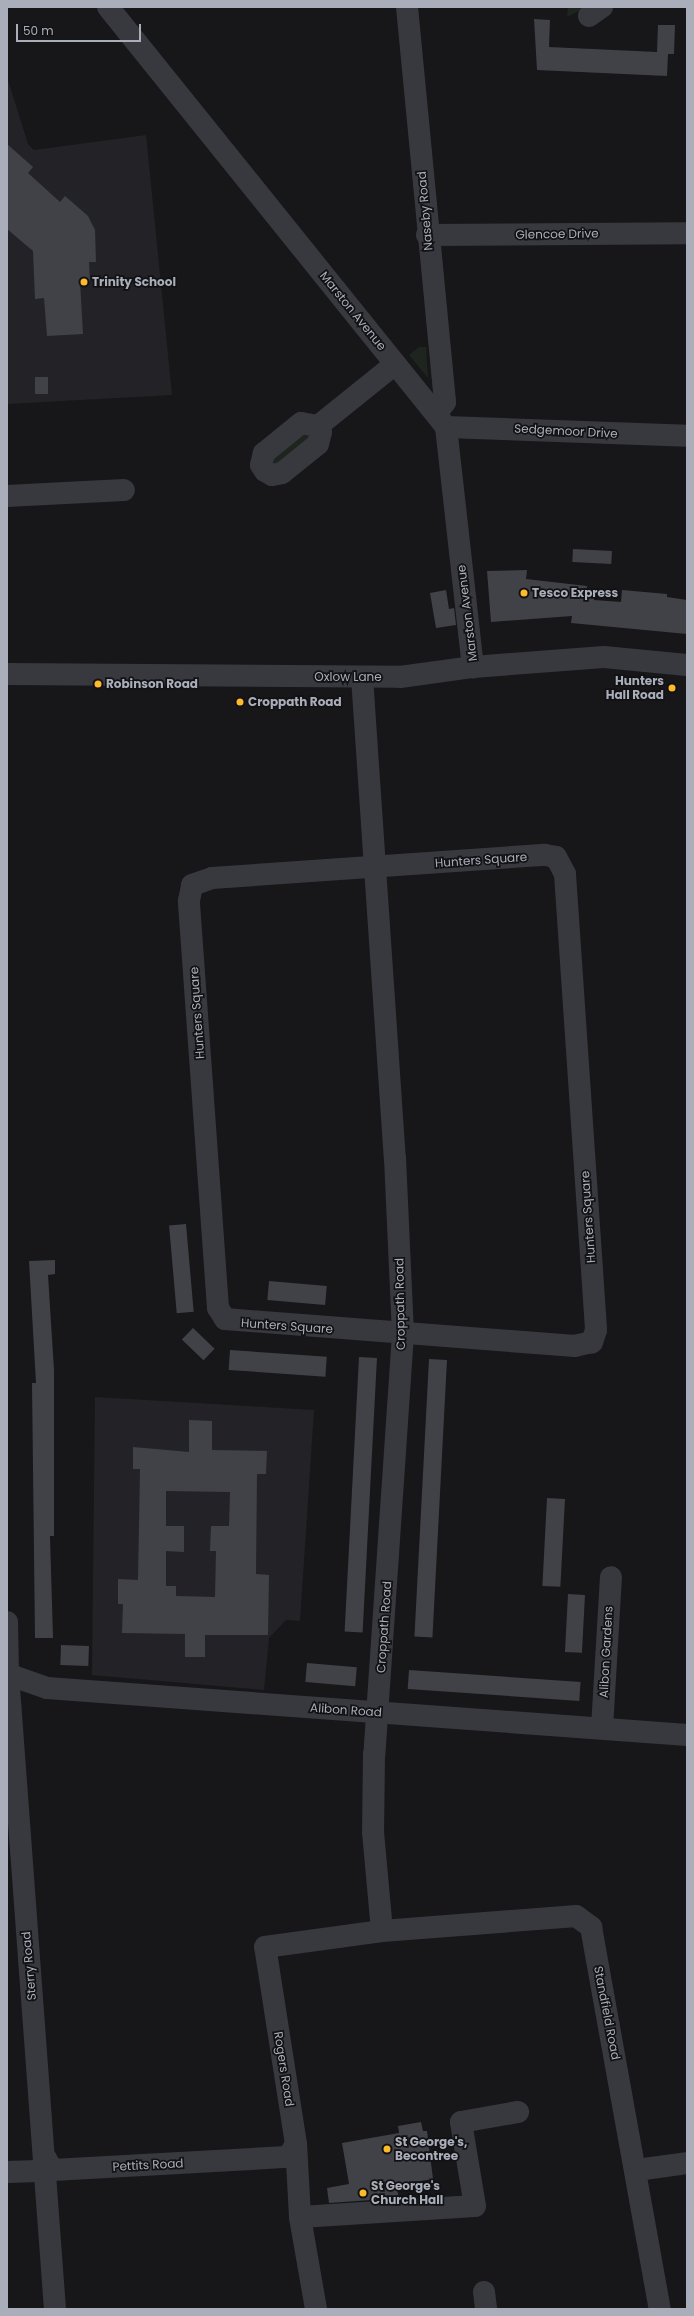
<!DOCTYPE html>
<html>
<head>
<meta charset="utf-8">
<style>
  body { margin:0 }
  #map { position:relative; width:694px; height:2316px; overflow:hidden; background:#17171a; font-family:Poppins,sans-serif }
  div>[style] { position:absolute }
  [style*='--x'] { left:calc(var(--x)*1px); top:calc(var(--y)*1px); width:calc(var(--w)*1px); rotate:calc(var(--a)*1deg) }
  .built>* { inset:0; background:#232327 }
  .green>* { inset:0; background:#1d251e }
  .building>* { inset:0; background:#414247; transform-origin:0 0 }
  .minor>* { height:22px; margin:-11px; padding:0 11px; transform-origin:11px; border-radius:11px; background:#38393f }
  .dots>* { width:11px; height:11px; translate:-50% -50%; box-sizing:border-box; border:2px solid #121215; border-radius:50% }
  span { translate:-50% -50%; white-space:nowrap; text-align:center; line-height:1.15; -webkit-text-stroke:3.5px #121215; paint-order:stroke }
  .street-label { font-size:12px; color:#a9aeba }
  .poi-label { font-size:12px; color:#a9aeba; font-weight:700 }
  .left { translate:0 -50%; text-align:left }
  .right { translate:-100% -50%; text-align:right }
  .frame { position:absolute; inset:0; border:8px solid #a9aeba; pointer-events:none }
  .scale { position:absolute; left:16px; top:24px; width:125px; height:18px; box-sizing:border-box; border:2px solid #a9aeba; border-top:0; padding-left:5px; font-size:12px; line-height:14px; white-space:nowrap; color:#a9aeba; -webkit-text-stroke:3px #121215; paint-order:stroke }
</style>
</head>
<body>
<div id="map">
  <div class="built">
    <i style="clip-path:polygon(7px 77px,28px 144px,34px 150px,146px 135px,172px 395px,7px 404px)"></i>
    <i style="clip-path:polygon(95px 1397px,314px 1410px,300px 1621px,286px 1620px,269px 1638px,264px 1690px,92px 1675px)"></i>
  </div>
  <div class="green">
    <i style="clip-path:polygon(568px 7px,587px 7px,567px 17px)"></i>
    <i style="clip-path:polygon(419px 347px,426px 347px,428px 378px,409px 355px)"></i>
    <i style="clip-path:polygon(303px 430px,314px 433px,276px 469px,269px 458px)"></i>
  </div>
  <div class="building">
    <i style="clip-path:polygon(534px 19px,550px 20px,549px 47px,657px 52px,658px 25px,675px 25px,674px 54px,668px 54px,667px 76px,537px 70px)"></i>
    <i style="clip-path:polygon(7px 144px,33px 167px,28px 173px,60px 202px,65px 196px,88px 216px,95px 230px,96px 262px,89px 262px,90px 281px,80px 281px,83px 334px,47px 336px,44px 298px,35px 299px,33px 251px,7px 229px)"></i>
    <i style="left:35px;top:377px;width:13px;height:17px"></i>
    <i style="left:573px;top:549px;width:39px;height:13px;rotate:3deg"></i>
    <i style="clip-path:polygon(527px 570px,526px 579px,587px 586px,586px 595px,594px 595px,594px 600px,621px 602px,622px 590px,667px 594px,667px 597px,687px 600px,687px 634px,571px 623px,572px 616px,491px 622px,487px 571px)"></i>
    <i style="clip-path:polygon(446px 590px,449px 609px,454px 608px,456px 625px,436px 628px,430px 593px)"></i>
    <i style="left:186px;top:1224px;width:88px;height:17px;rotate:85deg"></i>
    <i style="clip-path:polygon(55px 1260px,55px 1274px,48px 1275px,54px 1370px,54px 1536px,50px 1536px,53px 1638px,35px 1638px,32px 1383px,36px 1383px,29px 1261px)"></i>
    <i style="left:269px;top:1281px;width:58px;height:19px;rotate:5deg"></i>
    <i style="left:193px;top:1328px;width:30px;height:16px;rotate:44deg"></i>
    <i style="left:230px;top:1350px;width:97px;height:20px;rotate:4deg"></i>
    <i style="left:359px;top:1357px;width:18px;height:275px;rotate:3deg"></i>
    <i style="left:429px;top:1359px;width:18px;height:278px;rotate:3deg"></i>
    <i style="clip-path:polygon(evenodd,189px 1420px,212px 1421px,212px 1450px,267px 1451px,266px 1474px,257px 1474px,256px 1574px,269px 1575px,268px 1635px,205px 1635px,205px 1657px,185px 1657px,185px 1634px,122px 1633px,123px 1604px,118px 1604px,118px 1579px,138px 1580px,140px 1469px,133px 1469px,133px 1447px,189px 1452px,189px 1420px,166px 1491px,230px 1492px,229px 1526px,211px 1526px,210px 1551px,216px 1551px,215px 1597px,176px 1596px,176px 1586px,166px 1586px,166px 1551px,184px 1552px,184px 1526px,166px 1526px,166px 1491px)"></i>
    <i style="left:547px;top:1498px;width:18px;height:88px;rotate:3deg"></i>
    <i style="left:568px;top:1594px;width:17px;height:58px;rotate:3deg"></i>
    <i style="left:61px;top:1645px;width:28px;height:20px;rotate:2deg"></i>
    <i style="left:307px;top:1663px;width:50px;height:19px;rotate:5deg"></i>
    <i style="left:409px;top:1670px;width:172px;height:19px;rotate:4deg"></i>
    <i style="clip-path:polygon(421px 2122px,423px 2131px,427px 2131px,433px 2179px,396px 2185px,399px 2198px,329px 2203px,327px 2188px,349px 2184px,342px 2143px,399px 2133px,398px 2126px)"></i>
  </div>
  <div class="minor">
    <i style="--x:108;--y:7;--w:539;--a:51.17"></i>
    <i style="--x:446;--y:427;--w:242;--a:83.6"></i>
    <i style="--x:407;--y:7;--w:397;--a:84.5"></i>
    <i style="--x:445;--y:402;--w:14;--a:126"></i>
    <i style="--x:589;--y:16;--w:16;--a:-35"></i>
    <i style="--x:427;--y:235;--w:260;--a:-0.4"></i>
    <i style="--x:318;--y:426;--w:17;--a:-170"></i>
    <i style="--x:301;--y:423;--w:48;--a:141"></i>
    <i style="--x:264;--y:453;--w:12;--a:104"></i>
    <i style="--x:261;--y:465;--w:7;--a:56"></i>
    <i style="--x:265;--y:471;--w:8;--a:30"></i>
    <i style="--x:272;--y:475;--w:10;--a:-11"></i>
    <i style="--x:282;--y:473;--w:46;--a:-38.9"></i>
    <i style="--x:318;--y:444;--w:12;--a:-76"></i>
    <i style="--x:321;--y:432;--w:7;--a:-117"></i>
    <i style="--x:318;--y:426;--w:99;--a:-38.8"></i>
    <i style="--x:446;--y:427;--w:241;--a:2.1"></i>
    <i style="--x:7;--y:496;--w:117;--a:-2.9"></i>
    <i style="--x:7;--y:674;--w:393;--a:0.4"></i>
    <i style="--x:400;--y:677;--w:74;--a:-7.8"></i>
    <i style="--x:473;--y:667;--w:131;--a:-4.4"></i>
    <i style="--x:604;--y:657;--w:83;--a:5.5"></i>
    <i style="--x:362;--y:677;--w:482;--a:86.1"></i>
    <i style="--x:395;--y:1158;--w:176;--a:87.4"></i>
    <i style="--x:403;--y:1334;--w:421;--a:93.9"></i>
    <i style="--x:374;--y:1754;--w:78;--a:90.7"></i>
    <i style="--x:373;--y:1832;--w:99;--a:84.8"></i>
    <i style="--x:545;--y:855;--w:11;--a:10"></i>
    <i style="--x:556;--y:857;--w:19;--a:62"></i>
    <i style="--x:565;--y:874;--w:457;--a:86.1"></i>
    <i style="--x:596;--y:1330;--w:13;--a:108"></i>
    <i style="--x:592;--y:1342;--w:17;--a:167"></i>
    <i style="--x:575;--y:1346;--w:351;--a:-175.6"></i>
    <i style="--x:225;--y:1319;--w:13;--a:-122"></i>
    <i style="--x:218;--y:1308;--w:408;--a:-94.1"></i>
    <i style="--x:189;--y:901;--w:16;--a:-79"></i>
    <i style="--x:192;--y:885;--w:21;--a:-19"></i>
    <i style="--x:212;--y:878;--w:334;--a:-4"></i>
    <i style="--x:7;--y:1622;--w:52;--a:88.9"></i>
    <i style="--x:8;--y:1674;--w:637;--a:85.77"></i>
    <i style="--x:7;--y:1674;--w:42;--a:19.3"></i>
    <i style="--x:47;--y:1688;--w:642;--a:4.2"></i>
    <i style="--x:602;--y:1728;--w:151;--a:-86.6"></i>
    <i style="--x:637;--y:2170;--w:50;--a:-8"></i>
    <i style="--x:7;--y:2172;--w:32;--a:-2"></i>
    <i style="--x:39;--y:2171;--w:14;--a:-60"></i>
    <i style="--x:46;--y:2159;--w:13;--a:58"></i>
    <i style="--x:53;--y:2170;--w:235;--a:-3.2"></i>
    <i style="--x:288;--y:2157;--w:15;--a:-58"></i>
    <i style="--x:300;--y:2217;--w:175;--a:-3.6"></i>
    <i style="--x:475;--y:2206;--w:85;--a:-99.5"></i>
    <i style="--x:461;--y:2122;--w:58;--a:-10"></i>
    <i style="--x:484;--y:2292;--w:17;--a:83"></i>
    <i style="--x:316;--y:2309;--w:93;--a:-99.9"></i>
    <i style="--x:300;--y:2217;--w:73;--a:-93.1"></i>
    <i style="--x:296;--y:2144;--w:199;--a:-98.9"></i>
    <i style="--x:265;--y:1947;--w:118;--a:-7.8"></i>
    <i style="--x:382;--y:1931;--w:195;--a:-4.4"></i>
    <i style="--x:576;--y:1916;--w:19;--a:36"></i>
    <i style="--x:591;--y:1927;--w:388;--a:79.8"></i>
  </div>
  <div class="dots">
    <i style="left:84px;top:282px;background:#fdbb2c"></i>
    <i style="left:524px;top:593px;background:#fdbb2c"></i>
    <i style="left:98px;top:684px;background:#fdbb2c"></i>
    <i style="left:672px;top:688px;background:#fdbb2c"></i>
    <i style="left:240px;top:702px;background:#fdbb2c"></i>
    <i style="left:387px;top:2149px;background:#fdbb2c"></i>
    <i style="left:363px;top:2193px;background:#fdbb2c"></i>
  </div>
  <div class="street-label">
    <span style="left:425px;top:211px;rotate:-95deg">Naseby Road</span>
    <span style="left:557px;top:234px;rotate:-1deg">Glencoe Drive</span>
    <span style="left:353px;top:311px;rotate:51deg">Marston Avenue</span>
    <span style="left:566px;top:431px;rotate:3deg">Sedgemoor Drive</span>
    <span style="left:467px;top:613px;rotate:-97deg">Marston Avenue</span>
    <span style="left:348px;top:677px">Oxlow Lane</span>
    <span style="left:481px;top:860px;rotate:-4deg">Hunters Square</span>
    <span style="left:197px;top:1013px;rotate:-94deg">Hunters Square</span>
    <span style="left:588px;top:1217px;rotate:-94deg">Hunters Square</span>
    <span style="left:400px;top:1304px;rotate:-91deg">Croppath Road</span>
    <span style="left:287px;top:1326px;rotate:4deg">Hunters Square</span>
    <span style="left:384px;top:1627px;rotate:-86deg">Croppath Road</span>
    <span style="left:606px;top:1652px;rotate:-87deg">Alibon Gardens</span>
    <span style="left:346px;top:1710px;rotate:4deg">Alibon Road</span>
    <span style="left:29px;top:1966px;rotate:-95deg">Sterry Road</span>
    <span style="left:607px;top:2013px;rotate:79deg">Standfield Road</span>
    <span style="left:284px;top:2069px;rotate:81deg">Rogers Road</span>
    <span style="left:148px;top:2165px;rotate:-3deg">Pettits Road</span>
  </div>
  <div class="poi-label">
    <span class="left" style="left:92px;top:282px">Trinity School</span>
    <span class="left" style="left:532px;top:593px">Tesco Express</span>
    <span class="right" style="left:664px;top:688px">Hunters<br>Hall Road</span>
    <span class="left" style="left:106px;top:684px">Robinson Road</span>
    <span class="left" style="left:248px;top:702px">Croppath Road</span>
    <span class="left" style="left:395px;top:2149px">St George's,<br>Becontree</span>
    <span class="left" style="left:371px;top:2193px">St George's<br>Church Hall</span>
  </div>
  <div class="frame"></div>
  <div class="scale">50 m</div>
</div>
</body>
</html>
